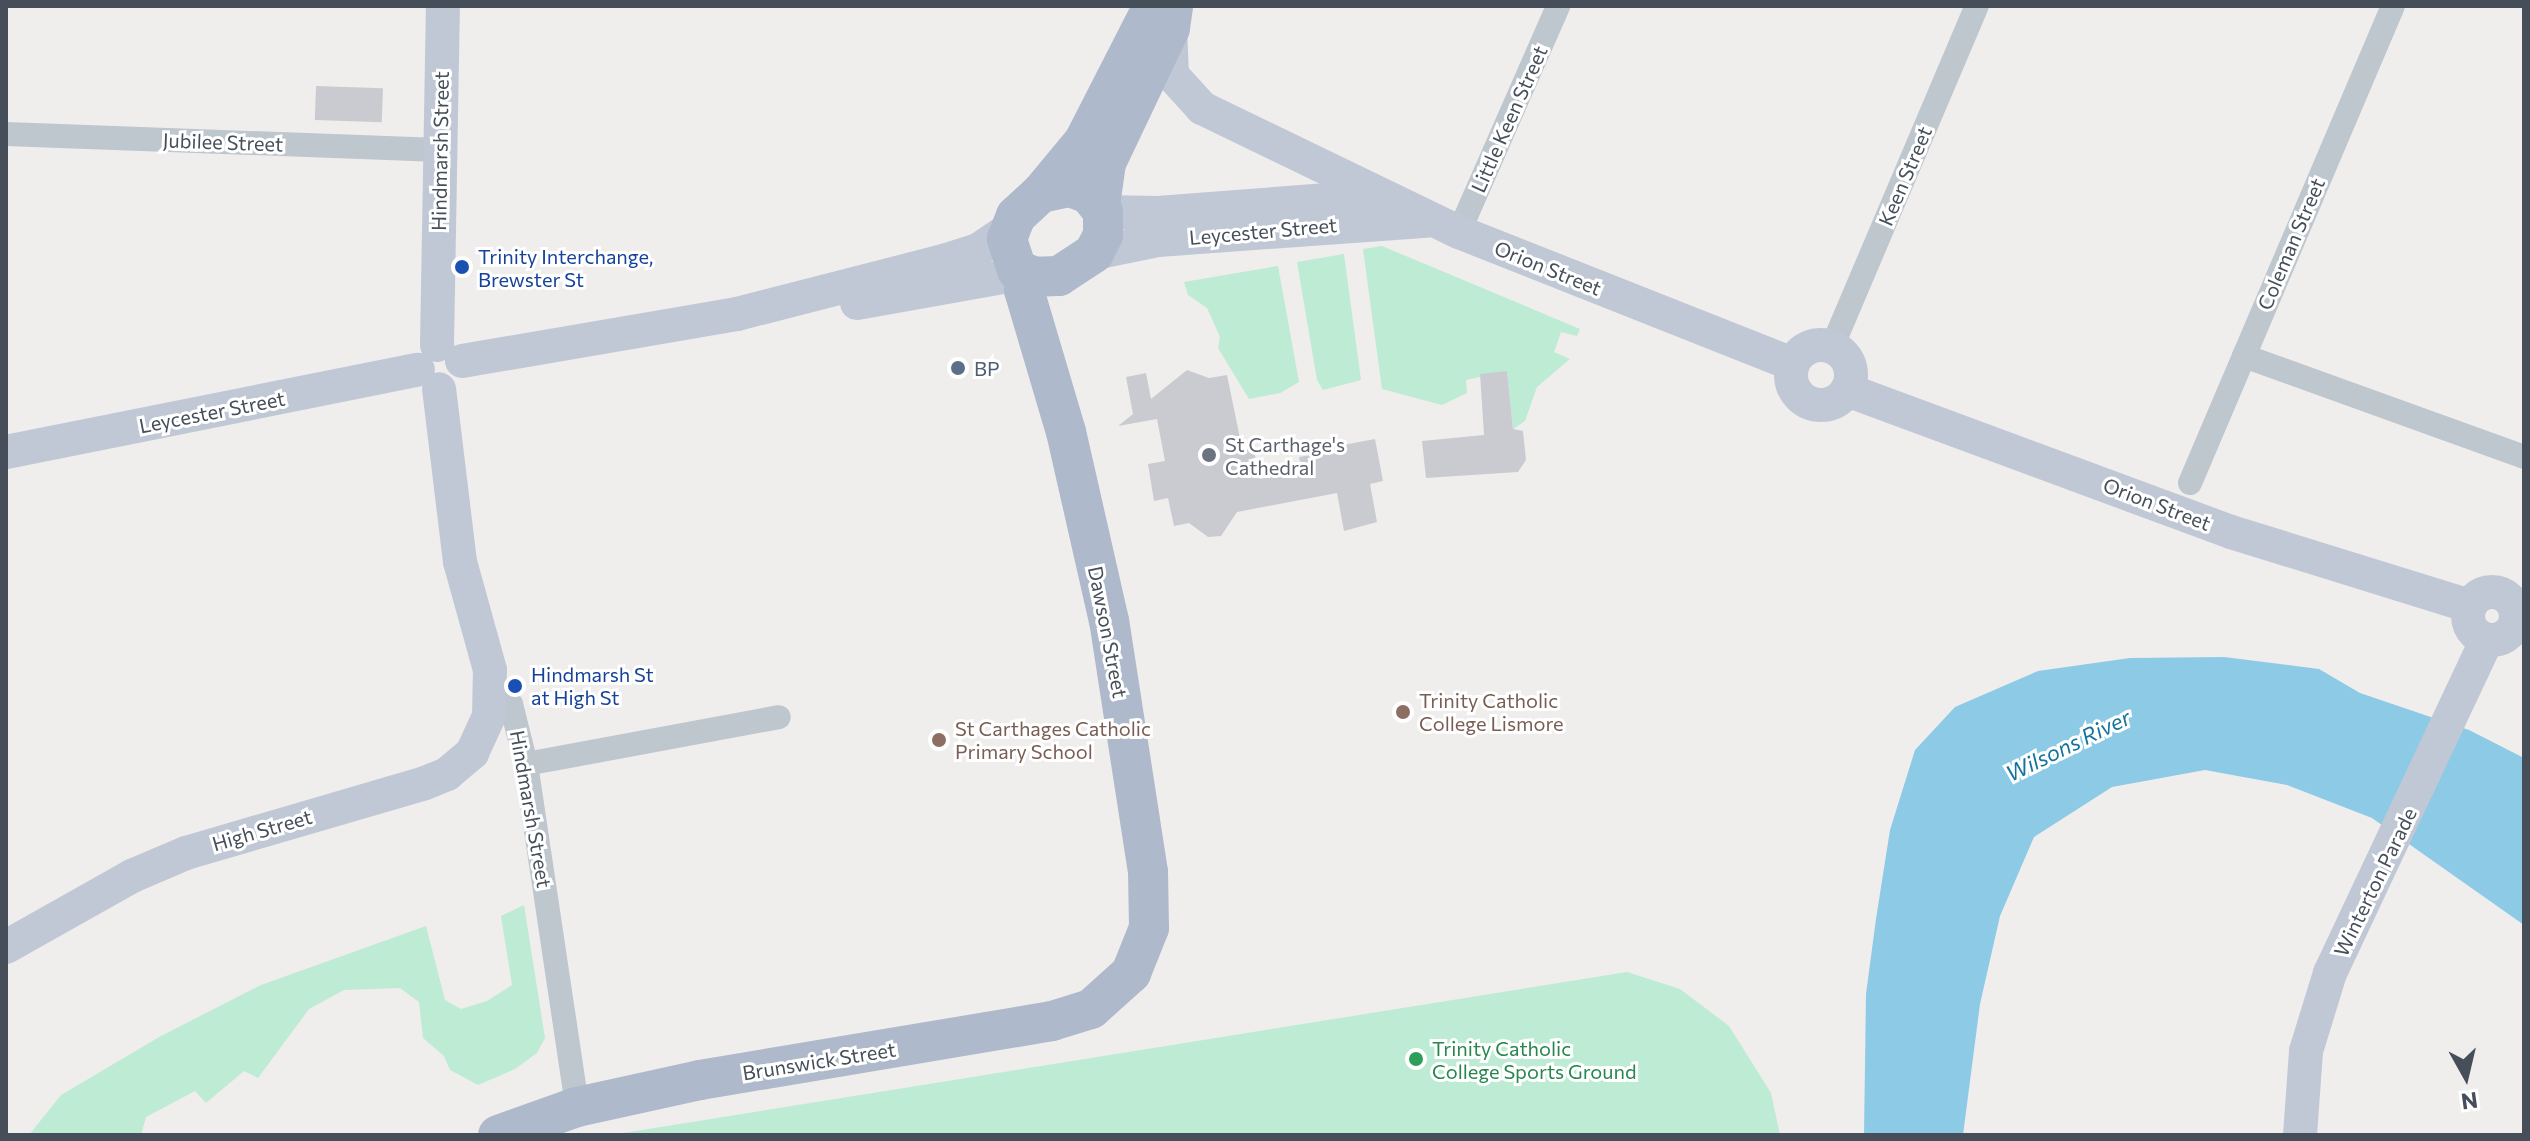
<!DOCTYPE html>
<html>
<head>
<meta charset="utf-8">
<style>
  body { margin:0 }
  #map { position:relative; width:2530px; height:1141px; overflow:hidden; background:#f0eded; font-family:Commissioner,sans-serif }
  div>[style] { position:absolute }
  [style*='--x'] { left:calc(var(--x)*1px); top:calc(var(--y)*1px); width:calc(var(--w)*1px); rotate:calc(var(--a)*1deg) }
  .green>* { inset:0; background:#bdebd4 }
  .water>* { inset:0; background:#8ccae6 }
  .building>* { inset:0; background:#cacbd1; transform-origin:0 0 }
  .street>* { height:24px; margin:-12px; padding:0 12px; transform-origin:12px; border-radius:12px; background:#bec6ce }
  .secondary>* { height:34px; margin:-17px; padding:0 17px; transform-origin:17px; border-radius:17px; background:#c0c8d5 }
  .secondary>.ring { margin:-17px; padding:0; box-sizing:content-box; background:none; border:34px solid #c0c8d5; border-radius:50% }
  .primary>* { height:40px; margin:-20px; padding:0 20px; transform-origin:20px; border-radius:20px; background:#aeb9cb }
  .dots>* { width:22px; height:22px; translate:-50% -50%; box-sizing:border-box; border:4px solid #fff; border-radius:50% }
  span { translate:-50% -50%; white-space:nowrap; text-align:center; line-height:1.15; -webkit-text-stroke:6px #fff; paint-order:stroke }
  .street-label { font-size:20px; color:#464e59 }
  .transit-label { font-size:20px; color:#164399 }
  .left { translate:0 -50%; text-align:left }
  .service-label { font-size:20px; color:#4e5e75 }
  .worship-label { font-size:20px; color:#5b616d }
  .education-label { font-size:20px; color:#785e54 }
  .leisure-label { font-size:20px; color:#27864d }
  .water-label { font-size:22px; color:#14739e; font-style:italic }
  .frame { position:absolute; inset:0; border:8px solid #464e59; pointer-events:none }
  .north { position:absolute; left:2426px; top:1037px; width:80px; height:80px; -webkit-text-stroke:6px #fff; paint-order:stroke; rotate:172deg; font-size:22px; font-weight:700; line-height:32px; text-align:center; color:#464e59 }
  .north::after { content:''; display:block; margin:auto; width:28px; height:36px; background:#464e59; clip-path:polygon(50% 0,100% 100%,50% 72%,0 100%) }
</style>
</head>
<body>
<div id="map">
  <div class="green">
    <i style="clip-path:polygon(1382px 246px,1580px 329px,1577px 336px,1561px 332px,1554px 352px,1570px 359px,1537px 387px,1525px 421px,1513px 429px,1507px 371px,1466px 380px,1467px 393px,1442px 405px,1382px 389px,1363px 249px)"></i>
    <i style="clip-path:polygon(1344px 254px,1361px 380px,1323px 390px,1317px 380px,1297px 262px)"></i>
    <i style="clip-path:polygon(1278px 266px,1299px 382px,1280px 393px,1249px 399px,1218px 348px,1220px 337px,1207px 308px,1188px 295px,1184px 282px)"></i>
    <i style="clip-path:polygon(524px 905px,545px 1038px,537px 1053px,515px 1069px,478px 1085px,450px 1070px,444px 1056px,423px 1038px,419px 1002px,400px 988px,344px 990px,309px 1009px,258px 1078px,244px 1071px,206px 1103px,195px 1091px,146px 1117px,141px 1135px,29px 1135px,61px 1095px,161px 1036px,261px 985px,426px 926px,445px 1000px,461px 1009px,487px 1001px,512px 985px,501px 916px)"></i>
    <i style="clip-path:polygon(1627px 972px,1680px 989px,1729px 1026px,1771px 1093px,1780px 1135px,611px 1135px)"></i>
  </div>
  <div class="water">
    <i style="clip-path:polygon(2224px 657px,2319px 669px,2360px 693px,2469px 730px,2524px 758px,2524px 925px,2372px 818px,2287px 785px,2205px 770px,2112px 787px,2034px 837px,2000px 916px,1980px 1004px,1963px 1135px,1864px 1135px,1866px 994px,1876px 919px,1890px 830px,1915px 750px,1955px 707px,2038px 671px,2130px 658px)"></i>
  </div>
  <div class="building">
    <i style="left:316px;top:86px;width:67px;height:34px;rotate:2deg"></i>
    <i style="clip-path:polygon(1187px 370px,1209px 378px,1227px 375px,1242px 448px,1253px 446px,1260px 479px,1302px 470px,1299px 457px,1323px 453px,1322px 449px,1375px 439px,1383px 481px,1370px 484px,1377px 522px,1344px 531px,1337px 493px,1237px 512px,1221px 536px,1208px 537px,1189px 523px,1174px 526px,1168px 498px,1154px 501px,1148px 464px,1165px 461px,1157px 419px,1118px 426px,1133px 414px,1126px 377px,1146px 373px,1151px 399px)"></i>
    <i style="clip-path:polygon(1507px 371px,1513px 429px,1523px 431px,1526px 460px,1518px 472px,1426px 478px,1422px 441px,1484px 435px,1480px 374px)"></i>
  </div>
  <div class="street">
    <i style="--x:6;--y:134;--w:434;--a:2.1"></i>
    <i style="--x:1459;--y:232;--w:247;--a:-66.3"></i>
    <i style="--x:1832;--y:347;--w:371;--a:-67"></i>
    <i style="--x:2244;--y:356;--w:298;--a:19.8"></i>
    <i style="--x:2190;--y:483;--w:518;--a:-66.95"></i>
    <i style="--x:491;--y:702;--w:20;--a:6"></i>
    <i style="--x:511;--y:704;--w:62;--a:76"></i>
    <i style="--x:526;--y:764;--w:347;--a:81.5"></i>
    <i style="--x:526;--y:764;--w:257;--a:-10.5"></i>
  </div>
  <div class="secondary">
    <i style="--x:1170;--y:28;--w:47;--a:87.6"></i>
    <i style="--x:1172;--y:75;--w:45;--a:47.7"></i>
    <i style="--x:1202;--y:108;--w:285;--a:25.8"></i>
    <i style="--x:1459;--y:232;--w:358;--a:21.6"></i>
    <i style="--x:1103;--y:212;--w:55;--a:1"></i>
    <i style="--x:1158;--y:213;--w:183;--a:-4.4"></i>
    <i style="--x:1340;--y:199;--w:50;--a:2.3"></i>
    <i style="--x:1094;--y:253;--w:65;--a:-11.5"></i>
    <i style="--x:1158;--y:240;--w:269;--a:-4.1"></i>
    <i style="--x:857;--y:303;--w:148;--a:-10.1"></i>
    <i style="--x:1003;--y:277;--w:16;--a:-27"></i>
    <i class="ring" style="left:1791px;top:345px;width:26px;height:26px"></i>
    <i style="--x:437;--y:345;--w:339;--a:-89"></i>
    <i style="--x:462;--y:361;--w:279;--a:-9.7"></i>
    <i style="--x:737;--y:314;--w:217;--a:-14.4"></i>
    <i style="--x:947;--y:260;--w:33;--a:-18"></i>
    <i style="--x:978;--y:250;--w:37;--a:-34"></i>
    <i style="--x:1847;--y:390;--w:409;--a:20.3"></i>
    <i style="--x:2231;--y:532;--w:250;--a:17.2"></i>
    <i style="--x:6;--y:452;--w:420;--a:-11.3"></i>
    <i class="ring" style="left:2468px;top:592px;width:14px;height:14px"></i>
    <i style="--x:6;--y:947;--w:145;--a:-29.4"></i>
    <i style="--x:132;--y:876;--w:59;--a:-23.1"></i>
    <i style="--x:186;--y:853;--w:249;--a:-16.3"></i>
    <i style="--x:425;--y:783;--w:24;--a:-22"></i>
    <i style="--x:447;--y:774;--w:33;--a:-40"></i>
    <i style="--x:472;--y:753;--w:41;--a:-65.3"></i>
    <i style="--x:489;--y:716;--w:46;--a:-88.8"></i>
    <i style="--x:490;--y:670;--w:112;--a:-105.5"></i>
    <i style="--x:460;--y:562;--w:174;--a:-96.9"></i>
    <i style="--x:2300;--y:1135;--w:84;--a:-85.9"></i>
    <i style="--x:2306;--y:1051;--w:82;--a:-72.9"></i>
    <i style="--x:2330;--y:973;--w:368;--a:-64.8"></i>
  </div>
  <div class="primary">
    <i style="--x:1070;--y:187;--w:20;--a:20"></i>
    <i style="--x:1089;--y:194;--w:23;--a:52"></i>
    <i style="--x:1103;--y:212;--w:23;--a:90"></i>
    <i style="--x:1103;--y:235;--w:20;--a:117"></i>
    <i style="--x:1094;--y:253;--w:42;--a:146.7"></i>
    <i style="--x:1059;--y:276;--w:23;--a:178"></i>
    <i style="--x:1036;--y:277;--w:20;--a:-160"></i>
    <i style="--x:1017;--y:270;--w:33;--a:-108"></i>
    <i style="--x:1007;--y:239;--w:25;--a:-69"></i>
    <i style="--x:1016;--y:216;--w:34;--a:-43"></i>
    <i style="--x:1041;--y:193;--w:30;--a:-12"></i>
    <i style="--x:1041;--y:193;--w:67;--a:-50.4"></i>
    <i style="--x:1084;--y:141;--w:152;--a:-62.9"></i>
    <i style="--x:1100;--y:205;--w:42;--a:-81.9"></i>
    <i style="--x:1106;--y:163;--w:149;--a:-64.6"></i>
    <i style="--x:1170;--y:28;--w:22;--a:-82"></i>
    <i style="--x:498;--y:1135;--w:84;--a:-19.5"></i>
    <i style="--x:577;--y:1107;--w:126;--a:-12.4"></i>
    <i style="--x:700;--y:1080;--w:357;--a:-9.5"></i>
    <i style="--x:1052;--y:1021;--w:41;--a:-17.1"></i>
    <i style="--x:1091;--y:1009;--w:54;--a:-42"></i>
    <i style="--x:1131;--y:973;--w:48;--a:-68.2"></i>
    <i style="--x:1149;--y:928;--w:56;--a:-91"></i>
    <i style="--x:1148;--y:872;--w:254;--a:-98.8"></i>
    <i style="--x:1109;--y:621;--w:194;--a:-102.8"></i>
    <i style="--x:1066;--y:432;--w:148;--a:-106.5"></i>
    <i style="--x:1024;--y:290;--w:15;--a:-82"></i>
  </div>
  <div class="dots">
    <i style="left:462px;top:267px;background:#1a4fb4"></i>
    <i style="left:958px;top:368px;background:#5c6f8a"></i>
    <i style="left:1209px;top:455px;background:#6b7280"></i>
    <i style="left:515px;top:686px;background:#1a4fb4"></i>
    <i style="left:1403px;top:712px;background:#8d6e63"></i>
    <i style="left:939px;top:740px;background:#8d6e63"></i>
    <i style="left:1416px;top:1059px;background:#2e9e5b"></i>
  </div>
  <div class="street-label">
    <span style="left:1509px;top:119px;rotate:-66deg">Little Keen Street</span>
    <span style="left:223px;top:142px;rotate:2deg">Jubilee Street</span>
    <span style="left:440px;top:151px;rotate:-89deg">Hindmarsh Street</span>
    <span style="left:1905px;top:176px;rotate:-67deg">Keen Street</span>
    <span style="left:1263px;top:231px;rotate:-5deg">Leycester Street</span>
    <span style="left:2291px;top:244px;rotate:-67deg">Coleman Street</span>
    <span style="left:1548px;top:268px;rotate:22deg">Orion Street</span>
    <span style="left:212px;top:412px;rotate:-11deg">Leycester Street</span>
    <span style="left:2157px;top:504px;rotate:21deg">Orion Street</span>
    <span style="left:1108px;top:632px;rotate:79deg">Dawson Street</span>
    <span style="left:531px;top:809px;rotate:80deg">Hindmarsh Street</span>
    <span style="left:262px;top:830px;rotate:-16deg">High Street</span>
    <span style="left:2375px;top:882px;rotate:-64deg">Winterton Parade</span>
    <span style="left:819px;top:1061px;rotate:-9deg">Brunswick Street</span>
  </div>
  <div class="transit-label">
    <span class="left" style="left:478px;top:268px">Trinity Interchange,<br>Brewster St</span>
    <span class="left" style="left:531px;top:686px">Hindmarsh St<br>at High St</span>
  </div>
  <div class="service-label">
    <span class="left" style="left:974px;top:368px">BP</span>
  </div>
  <div class="worship-label">
    <span class="left" style="left:1225px;top:456px">St Carthage's<br>Cathedral</span>
  </div>
  <div class="education-label">
    <span class="left" style="left:1419px;top:712px">Trinity Catholic<br>College Lismore</span>
    <span class="left" style="left:955px;top:740px">St Carthages Catholic<br>Primary School</span>
  </div>
  <div class="leisure-label">
    <span class="left" style="left:1432px;top:1060px">Trinity Catholic<br>College Sports Ground</span>
  </div>
  <div class="water-label">
    <span style="left:2068px;top:745px;rotate:-26deg">Wilsons River</span>
  </div>
  <div class="frame"></div>
  <div class="north">N</div>
</div>
</body>
</html>
